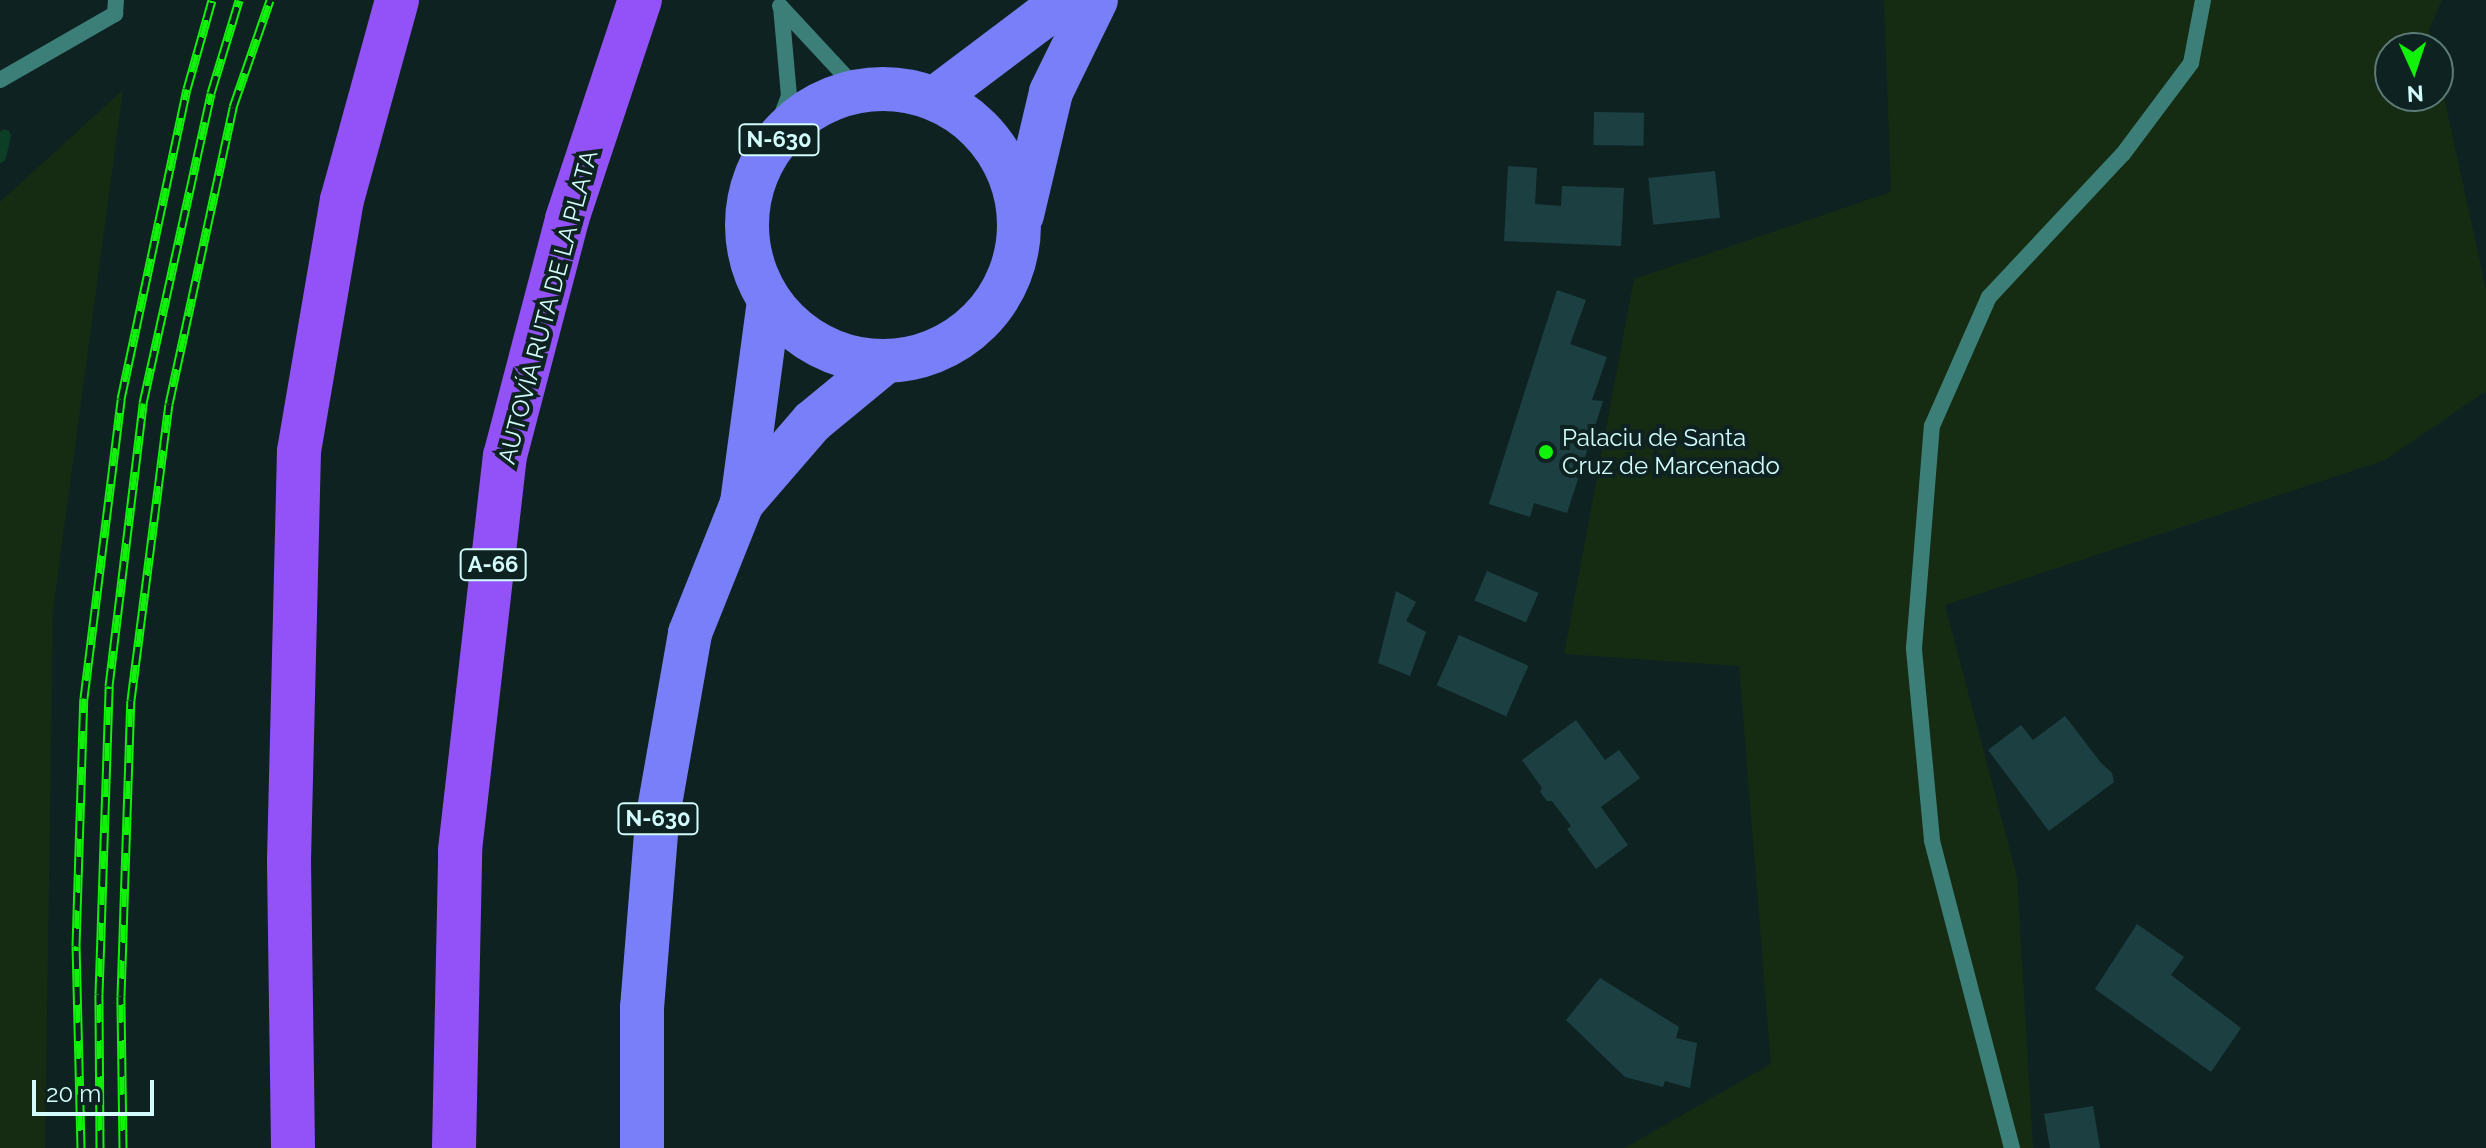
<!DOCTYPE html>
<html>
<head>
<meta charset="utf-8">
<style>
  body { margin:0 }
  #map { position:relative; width:2486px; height:1148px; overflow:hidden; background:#0f2222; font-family:Raleway,sans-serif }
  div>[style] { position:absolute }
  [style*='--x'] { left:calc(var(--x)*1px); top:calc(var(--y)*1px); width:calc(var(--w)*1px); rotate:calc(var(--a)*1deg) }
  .green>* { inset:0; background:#162c12 }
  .stream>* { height:12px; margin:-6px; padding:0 6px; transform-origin:6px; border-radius:6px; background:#0c3e25 }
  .building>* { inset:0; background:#1c4042; transform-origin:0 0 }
  .minor>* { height:16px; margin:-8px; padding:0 8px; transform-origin:8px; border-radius:8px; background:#3c7f79 }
  .tertiary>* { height:16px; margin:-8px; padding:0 8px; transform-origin:8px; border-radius:8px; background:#3c7f79 }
  .trunk>* { height:44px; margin:-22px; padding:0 22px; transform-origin:22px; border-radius:22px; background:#787ff8 }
  .trunk>.ring { margin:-22px; padding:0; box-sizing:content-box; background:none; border:44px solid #787ff8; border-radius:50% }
  .motorway>* { height:44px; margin:-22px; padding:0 22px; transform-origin:22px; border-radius:22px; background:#9352f8 }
  .rail>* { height:9px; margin-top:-4.5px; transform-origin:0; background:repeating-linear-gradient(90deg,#0f2222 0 18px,#11f10a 0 36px); box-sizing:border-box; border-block:2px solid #11f10a }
  .dots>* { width:22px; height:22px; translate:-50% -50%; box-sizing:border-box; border:4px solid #0f2222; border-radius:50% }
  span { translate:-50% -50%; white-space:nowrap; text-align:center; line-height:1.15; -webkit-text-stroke:8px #0f2222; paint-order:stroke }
  .shield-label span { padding:2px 6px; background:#0f2222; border:2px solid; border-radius:6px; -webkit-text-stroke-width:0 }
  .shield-label { font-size:22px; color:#d2fdfc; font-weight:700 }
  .street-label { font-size:24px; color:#d2fdfc }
  .poi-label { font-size:24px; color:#d2fdfc }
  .left { translate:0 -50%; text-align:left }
  .north { position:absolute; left:2374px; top:32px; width:80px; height:80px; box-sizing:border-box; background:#0f2222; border:2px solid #5d7a79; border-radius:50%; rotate:177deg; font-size:22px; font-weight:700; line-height:32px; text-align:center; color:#d2fdfc }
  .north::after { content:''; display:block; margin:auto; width:28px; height:36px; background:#11f10a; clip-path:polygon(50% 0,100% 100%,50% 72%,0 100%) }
  .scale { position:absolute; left:32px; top:1080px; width:122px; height:36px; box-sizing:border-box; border:4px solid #d2fdfc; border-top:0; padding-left:10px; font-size:24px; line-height:28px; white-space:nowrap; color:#d2fdfc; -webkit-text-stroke:6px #0f2222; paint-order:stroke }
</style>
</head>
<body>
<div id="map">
  <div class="green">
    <i style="clip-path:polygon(1884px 0,2442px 0,2429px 29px,2433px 48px,2390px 48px,2390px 96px,2438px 96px,2438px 69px,2486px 290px,2486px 391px,2385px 460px,1945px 605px,2017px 877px,2033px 1148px,1625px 1148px,1771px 1064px,1739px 666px,1564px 654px,1634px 279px,1891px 192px)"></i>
    <i style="clip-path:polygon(123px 90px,53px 610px,45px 1148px,0 1148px,0 202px)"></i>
  </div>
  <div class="stream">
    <i style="--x:0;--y:157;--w:22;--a:-77"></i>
  </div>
  <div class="building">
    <i style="left:1594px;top:112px;width:50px;height:33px;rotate:1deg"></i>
    <i style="clip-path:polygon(1508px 166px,1537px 168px,1535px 204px,1561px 206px,1562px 186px,1624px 188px,1621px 246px,1504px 241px)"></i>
    <i style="left:1715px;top:171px;width:47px;height:67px;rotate:84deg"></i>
    <i style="clip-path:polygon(1557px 290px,1586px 300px,1570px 344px,1607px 357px,1592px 400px,1603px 401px,1567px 513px,1534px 503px,1530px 517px,1489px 504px)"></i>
    <i style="left:1487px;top:571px;width:56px;height:32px;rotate:23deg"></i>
    <i style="clip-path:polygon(1396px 591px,1416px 602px,1406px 621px,1426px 632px,1410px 676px,1378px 663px)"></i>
    <i style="left:1459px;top:635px;width:76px;height:55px;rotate:24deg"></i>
    <i style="clip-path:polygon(2065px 716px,2101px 763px,2112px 773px,2114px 782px,2049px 831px,1988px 750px,2021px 725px,2033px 740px)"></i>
    <i style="clip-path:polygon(1576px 720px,1605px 760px,1619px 750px,1640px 778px,1601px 807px,1628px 845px,1596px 869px,1567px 829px,1571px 826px,1552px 801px,1547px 801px,1540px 792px,1542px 788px,1522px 760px)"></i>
    <i style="clip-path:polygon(2137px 924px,2184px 957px,2171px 975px,2241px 1028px,2211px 1072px,2095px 989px)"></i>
    <i style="clip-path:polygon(1600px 978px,1679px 1027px,1676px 1038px,1697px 1043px,1690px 1088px,1665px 1081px,1663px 1087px,1625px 1077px,1566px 1020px)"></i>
    <i style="clip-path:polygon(2093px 1106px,2100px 1148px,2050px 1148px,2044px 1114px)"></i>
  </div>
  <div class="minor">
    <i style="--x:0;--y:80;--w:133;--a:-29.9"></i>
    <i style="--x:115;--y:14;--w:14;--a:-86"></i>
    <i style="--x:2012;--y:1148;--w:318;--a:-104.6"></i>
    <i style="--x:1932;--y:840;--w:193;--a:-95.4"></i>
    <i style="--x:1914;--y:648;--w:223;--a:-85.4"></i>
    <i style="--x:1932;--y:426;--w:141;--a:-66.2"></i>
    <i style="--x:1989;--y:297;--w:196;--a:-46.9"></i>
    <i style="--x:2123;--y:154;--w:114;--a:-53.2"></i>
    <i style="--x:2191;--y:63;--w:64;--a:-79.2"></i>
  </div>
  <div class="tertiary">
    <i style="--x:780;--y:6;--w:115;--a:47.1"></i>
    <i style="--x:768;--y:151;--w:59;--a:-69.1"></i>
    <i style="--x:789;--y:96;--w:89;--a:-95.1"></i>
  </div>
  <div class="trunk">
    <i class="ring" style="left:747px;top:89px;width:228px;height:228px"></i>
    <i style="--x:935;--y:98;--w:163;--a:-37"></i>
    <i style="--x:1022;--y:215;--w:126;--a:-76.7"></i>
    <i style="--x:1051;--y:92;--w:102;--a:-63.9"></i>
    <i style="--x:742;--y:503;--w:107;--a:-49.2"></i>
    <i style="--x:812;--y:422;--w:96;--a:-39.5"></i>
    <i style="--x:642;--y:1148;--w:140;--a:-90"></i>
    <i style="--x:642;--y:1008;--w:188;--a:-85.4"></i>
    <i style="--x:657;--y:821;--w:191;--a:-80"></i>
    <i style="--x:690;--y:633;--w:140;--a:-68.2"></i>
    <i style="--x:742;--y:503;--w:205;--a:-82.4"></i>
  </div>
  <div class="motorway">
    <i style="--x:293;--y:1148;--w:288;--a:-90.8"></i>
    <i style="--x:289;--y:860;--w:409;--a:-88.6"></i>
    <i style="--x:299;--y:451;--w:255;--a:-80.3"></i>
    <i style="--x:342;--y:200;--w:207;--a:-74.6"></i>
    <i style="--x:454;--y:1148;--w:298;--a:-88.8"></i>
    <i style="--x:460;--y:850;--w:397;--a:-83.5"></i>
    <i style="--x:505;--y:456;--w:245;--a:-75.3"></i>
    <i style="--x:567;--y:219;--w:231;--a:-71.6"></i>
  </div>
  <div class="rail">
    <i style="--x:81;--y:1148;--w:202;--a:-91.4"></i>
    <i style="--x:76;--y:946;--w:248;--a:-88.2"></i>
    <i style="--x:84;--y:698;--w:301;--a:-82.9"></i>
    <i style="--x:121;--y:399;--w:317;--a:-78"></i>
    <i style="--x:187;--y:89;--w:92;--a:-74.3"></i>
    <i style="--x:100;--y:1148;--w:154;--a:-90.4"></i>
    <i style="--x:99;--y:994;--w:308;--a:-88.1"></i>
    <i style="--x:109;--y:686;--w:285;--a:-83.1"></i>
    <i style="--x:143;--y:403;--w:317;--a:-77.6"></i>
    <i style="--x:211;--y:93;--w:97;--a:-73.2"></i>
    <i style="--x:123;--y:1148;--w:152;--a:-90.8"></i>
    <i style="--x:121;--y:996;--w:296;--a:-88.1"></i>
    <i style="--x:131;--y:700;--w:298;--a:-82.7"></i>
    <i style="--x:169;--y:404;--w:304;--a:-77.8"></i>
    <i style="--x:233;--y:107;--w:113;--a:-70.9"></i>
  </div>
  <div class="dots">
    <i style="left:1546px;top:452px;background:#11f10a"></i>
  </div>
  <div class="shield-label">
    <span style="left:779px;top:140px">N-630</span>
    <span style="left:493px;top:565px">A-66</span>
    <span style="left:658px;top:819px">N-630</span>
  </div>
  <div class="street-label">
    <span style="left:548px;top:307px;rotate:-75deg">AUTOVÍA RUTA DE LA PLATA</span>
  </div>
  <div class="poi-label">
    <span class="left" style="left:1562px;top:452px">Palaciu de Santa<br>Cruz de Marcenado</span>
  </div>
  <div class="north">N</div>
  <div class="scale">20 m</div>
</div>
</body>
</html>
